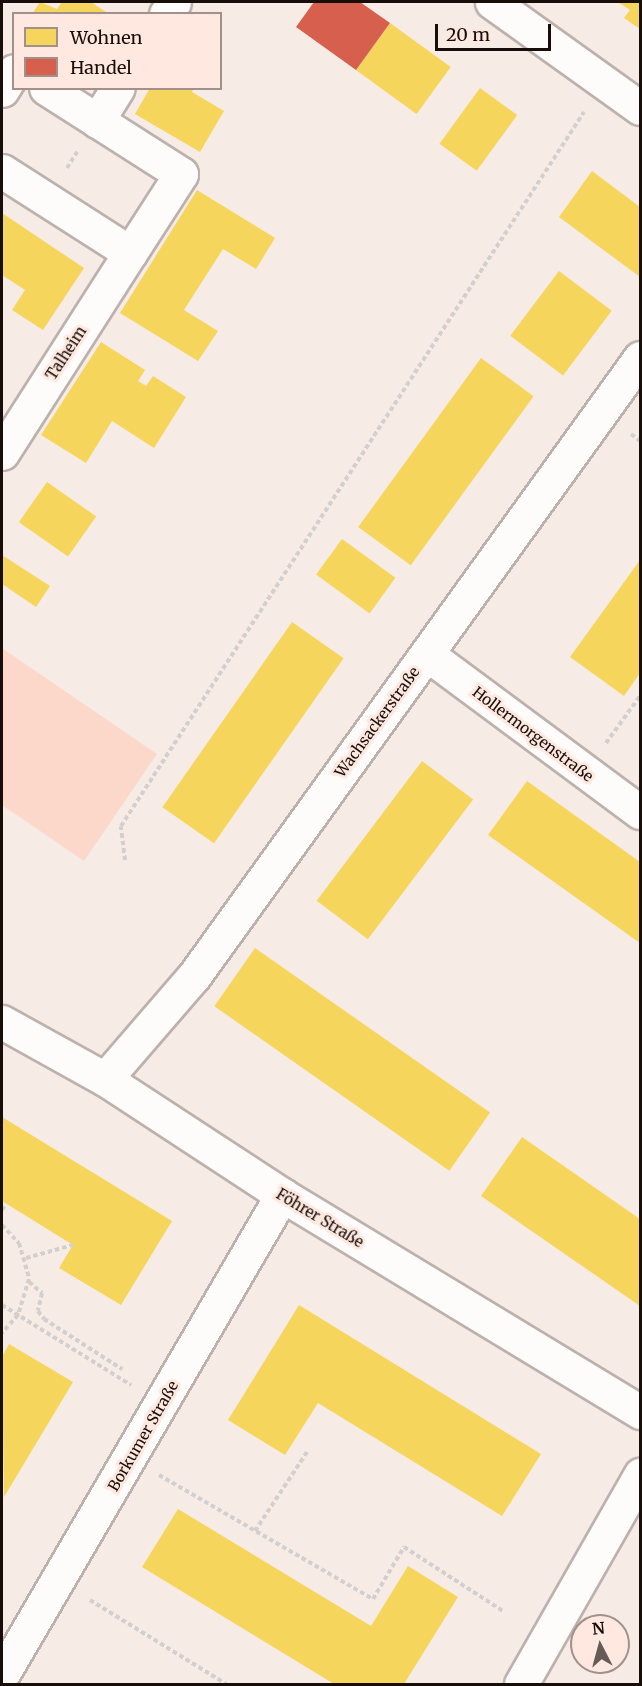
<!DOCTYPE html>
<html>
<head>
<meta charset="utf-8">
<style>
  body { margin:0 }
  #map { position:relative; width:642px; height:1686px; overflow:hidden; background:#f7ebe6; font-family:Merriweather,serif }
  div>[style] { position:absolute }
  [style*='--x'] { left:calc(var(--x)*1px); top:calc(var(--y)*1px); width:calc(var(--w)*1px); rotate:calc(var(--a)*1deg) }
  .green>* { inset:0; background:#fbd8c9 }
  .homes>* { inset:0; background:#f6d55c; transform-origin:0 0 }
  .shops>* { inset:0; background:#d6604d }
  .path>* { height:4px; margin-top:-2px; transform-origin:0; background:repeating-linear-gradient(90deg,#d2cfce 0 4.5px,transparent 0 7.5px) }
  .roads { filter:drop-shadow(2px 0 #bcb1ad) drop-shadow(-2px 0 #bcb1ad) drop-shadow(0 2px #bcb1ad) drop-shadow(0 -2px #bcb1ad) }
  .minor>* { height:33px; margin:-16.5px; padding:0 16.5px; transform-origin:16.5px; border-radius:16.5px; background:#fefcfb }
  span { translate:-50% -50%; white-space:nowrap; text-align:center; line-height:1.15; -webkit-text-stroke:6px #fee8df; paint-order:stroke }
  .street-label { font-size:15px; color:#170e0a }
  .frame { position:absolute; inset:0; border:3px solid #170e0a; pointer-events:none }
  .legend { position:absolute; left:12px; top:12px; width:210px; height:78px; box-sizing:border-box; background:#fee8df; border:2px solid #a2918a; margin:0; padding:8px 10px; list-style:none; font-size:18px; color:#170e0a }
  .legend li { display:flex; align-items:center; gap:12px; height:30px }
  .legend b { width:30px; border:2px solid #a2918a }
  .north { position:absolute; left:570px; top:1614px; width:60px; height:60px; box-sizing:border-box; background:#fee8df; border:2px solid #a2918a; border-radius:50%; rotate:354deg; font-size:16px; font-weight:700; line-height:24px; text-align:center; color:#170e0a }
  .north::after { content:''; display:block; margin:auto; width:21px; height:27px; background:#655b57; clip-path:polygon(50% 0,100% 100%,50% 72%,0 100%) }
  .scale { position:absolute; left:435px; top:24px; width:116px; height:27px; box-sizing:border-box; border:3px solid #170e0a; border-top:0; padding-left:8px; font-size:18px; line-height:21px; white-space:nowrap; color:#170e0a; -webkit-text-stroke:4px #fee8df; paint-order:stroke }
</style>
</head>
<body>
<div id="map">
  <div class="green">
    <i style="clip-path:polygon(2px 648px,157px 754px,84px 861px,2px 805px)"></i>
  </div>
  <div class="homes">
    <i style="clip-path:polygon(40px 2px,57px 9px,62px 2px,91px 2px,106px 12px,32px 14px)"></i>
    <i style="clip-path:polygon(618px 2px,640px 2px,640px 29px,624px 18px,630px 10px)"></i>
    <i style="left:390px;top:23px;width:75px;height:58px;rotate:36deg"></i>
    <i style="clip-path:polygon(150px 88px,194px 88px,192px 92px,224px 111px,200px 152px,135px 114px)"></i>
    <i style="left:480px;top:88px;width:46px;height:69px;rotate:36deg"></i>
    <i style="clip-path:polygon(592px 171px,640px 207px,640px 277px,559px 217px)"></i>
    <i style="clip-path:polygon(197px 190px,275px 238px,256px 269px,223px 249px,184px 310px,218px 331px,198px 361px,120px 313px)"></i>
    <i style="clip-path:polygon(2px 213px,84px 268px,43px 330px,12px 310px,25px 290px,2px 275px)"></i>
    <i style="left:559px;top:271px;width:66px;height:81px;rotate:37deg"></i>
    <i style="clip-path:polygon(101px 342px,145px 370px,138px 381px,146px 386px,153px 376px,186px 397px,154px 448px,112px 421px,86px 463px,41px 435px)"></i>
    <i style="left:481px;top:358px;width:65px;height:209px;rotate:36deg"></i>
    <i style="left:47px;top:482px;width:60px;height:49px;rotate:35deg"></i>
    <i style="left:342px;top:539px;width:66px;height:44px;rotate:36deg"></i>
    <i style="clip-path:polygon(2px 555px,50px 586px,36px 607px,2px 584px)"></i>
    <i style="clip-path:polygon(640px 560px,640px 673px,624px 696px,570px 657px)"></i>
    <i style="left:292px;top:622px;width:63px;height:226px;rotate:35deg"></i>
    <i style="left:422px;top:761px;width:64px;height:175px;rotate:37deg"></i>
    <i style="clip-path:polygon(527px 781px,640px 862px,640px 943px,488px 835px)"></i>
    <i style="left:255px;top:948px;width:287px;height:71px;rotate:35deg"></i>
    <i style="clip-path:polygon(2px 1117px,172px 1221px,121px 1305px,59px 1268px,73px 1245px,2px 1201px)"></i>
    <i style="clip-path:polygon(522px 1137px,640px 1219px,640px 1306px,481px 1196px)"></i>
    <i style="clip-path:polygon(299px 1305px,541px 1454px,502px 1516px,318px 1403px,285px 1455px,228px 1420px)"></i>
    <i style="clip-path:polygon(9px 1344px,73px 1382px,4px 1497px,2px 1357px)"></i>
    <i style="clip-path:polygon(178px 1509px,371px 1626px,408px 1566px,458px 1597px,404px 1684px,334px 1684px,142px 1567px)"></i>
  </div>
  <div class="shops">
    <i style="clip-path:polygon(314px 2px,360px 2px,390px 23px,356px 70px,296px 27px)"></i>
  </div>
  <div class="path">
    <i style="--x:67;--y:168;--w:19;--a:-58"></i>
    <i style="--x:631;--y:434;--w:11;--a:38"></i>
    <i style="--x:606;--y:743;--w:58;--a:-54.1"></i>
    <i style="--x:125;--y:860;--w:34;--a:-97"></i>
    <i style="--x:121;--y:826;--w:851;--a:-57.04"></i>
    <i style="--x:2;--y:1210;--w:7;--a:-56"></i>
    <i style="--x:2;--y:1225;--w:25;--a:47"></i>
    <i style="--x:19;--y:1243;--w:37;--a:74"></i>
    <i style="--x:29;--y:1279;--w:38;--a:107"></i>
    <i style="--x:18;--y:1315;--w:24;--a:132"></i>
    <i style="--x:26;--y:1258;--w:49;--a:-15.5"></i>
    <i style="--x:29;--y:1282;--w:17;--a:40"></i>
    <i style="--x:42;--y:1293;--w:18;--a:103"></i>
    <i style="--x:38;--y:1311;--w:10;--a:53"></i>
    <i style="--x:44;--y:1319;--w:93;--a:32.7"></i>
    <i style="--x:2;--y:1305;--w:152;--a:31.8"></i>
    <i style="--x:159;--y:1475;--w:247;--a:30.1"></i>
    <i style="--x:373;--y:1599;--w:61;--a:-59.2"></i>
    <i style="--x:404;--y:1547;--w:118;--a:32.9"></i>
    <i style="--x:255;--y:1531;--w:95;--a:-56.6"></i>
    <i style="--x:90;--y:1600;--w:160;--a:31.7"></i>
  </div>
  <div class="roads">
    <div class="minor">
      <i style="--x:492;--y:2;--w:182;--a:35.6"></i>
      <i style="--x:166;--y:14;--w:14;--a:-56"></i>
      <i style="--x:2;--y:90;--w:22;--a:-58"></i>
      <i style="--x:97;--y:121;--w:39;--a:-58"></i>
      <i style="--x:2;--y:171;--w:152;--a:32.6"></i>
      <i style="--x:130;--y:253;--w:94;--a:-57.2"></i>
      <i style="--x:181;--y:174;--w:160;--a:-147.5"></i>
      <i style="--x:2;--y:453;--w:237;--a:-57.4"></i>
      <i style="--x:427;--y:654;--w:265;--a:36.6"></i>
      <i style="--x:2;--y:1022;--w:118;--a:29"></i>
      <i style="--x:105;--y:1079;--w:212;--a:33.2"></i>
      <i style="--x:282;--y:1195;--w:419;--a:31.2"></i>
      <i style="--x:105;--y:1079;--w:136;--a:-49.2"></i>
      <i style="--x:194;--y:976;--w:762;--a:-54.18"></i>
      <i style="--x:2;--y:1675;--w:556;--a:-59.74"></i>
      <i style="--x:521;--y:1684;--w:241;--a:-60.3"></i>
    </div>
  </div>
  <div class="street-label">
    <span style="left:66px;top:353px;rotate:-57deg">Talheim</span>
    <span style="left:377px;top:722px;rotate:-54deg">Wachsackerstraße</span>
    <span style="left:533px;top:734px;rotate:37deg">Hollermorgenstraße</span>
    <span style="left:320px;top:1218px;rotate:31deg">Föhrer Straße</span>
    <span style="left:143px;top:1436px;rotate:-60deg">Borkumer Straße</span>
  </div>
  <div class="frame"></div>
  <ul class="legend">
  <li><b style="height:16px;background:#f6d55c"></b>Wohnen</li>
  <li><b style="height:16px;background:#d6604d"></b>Handel</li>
  </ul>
  <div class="north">N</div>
  <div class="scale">20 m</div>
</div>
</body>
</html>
